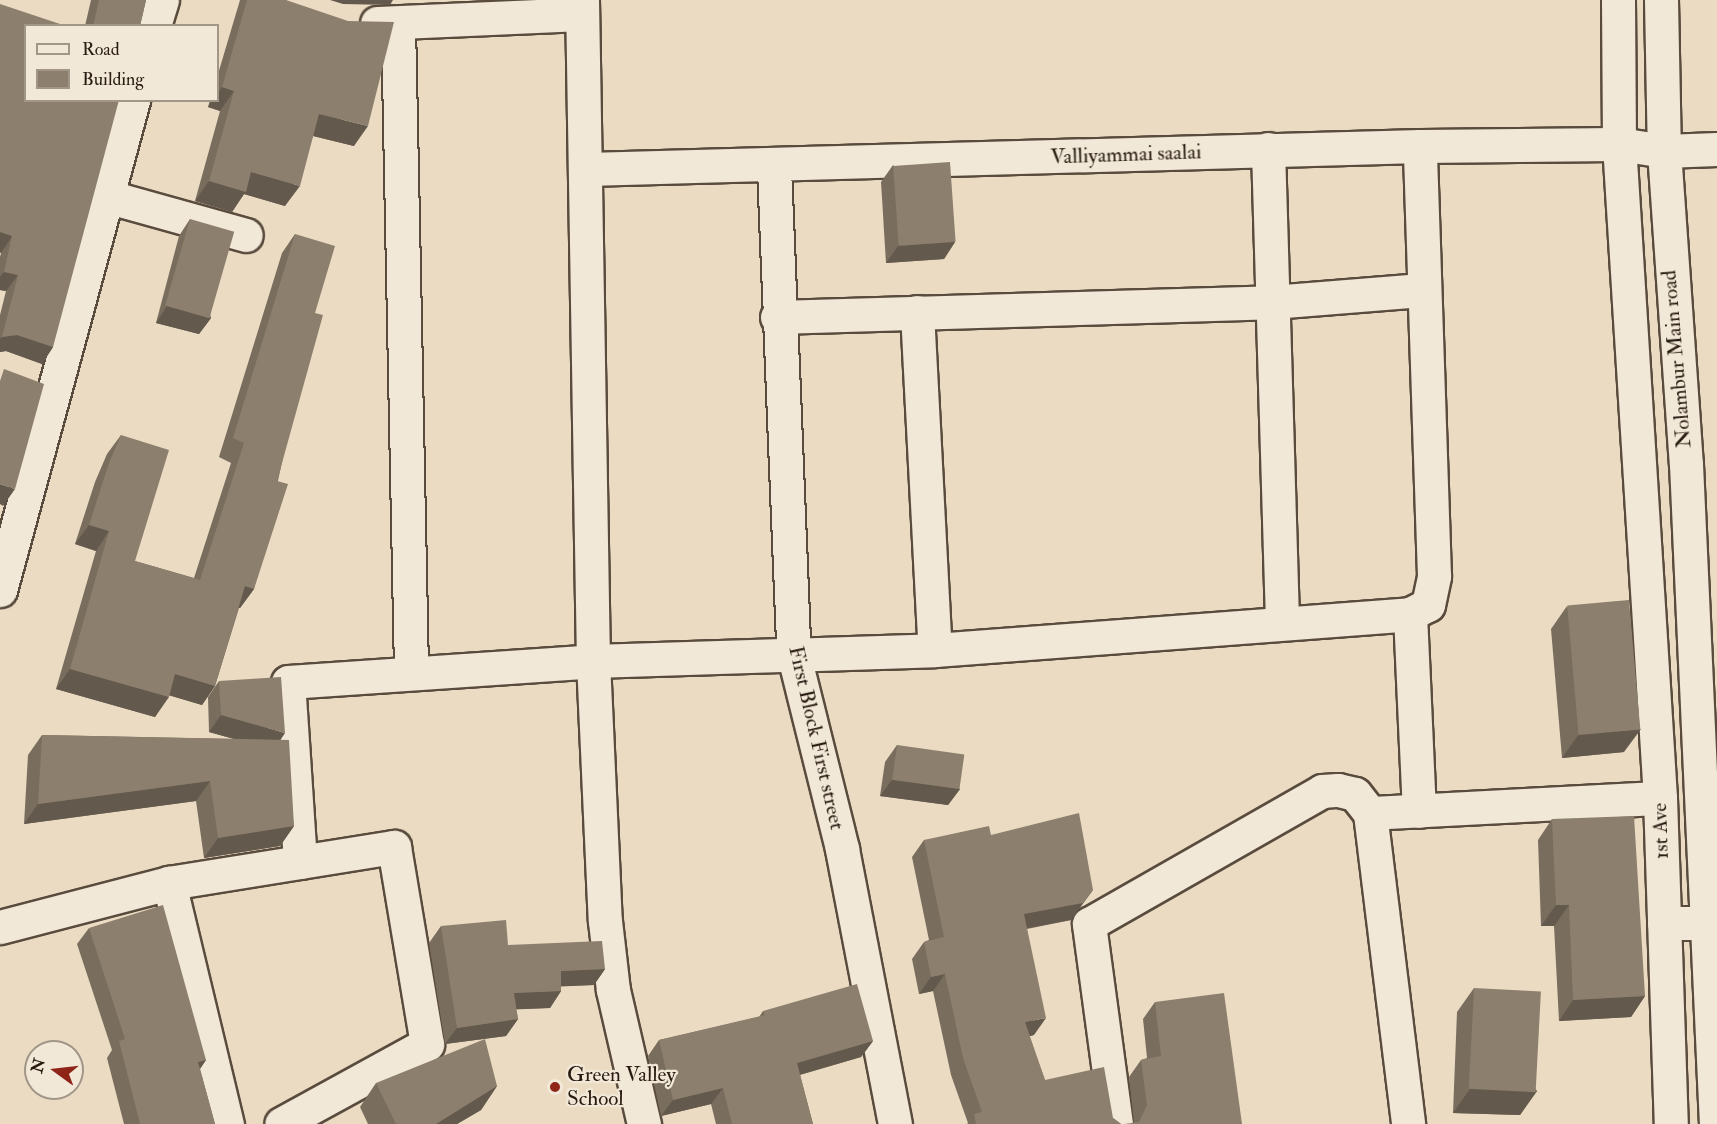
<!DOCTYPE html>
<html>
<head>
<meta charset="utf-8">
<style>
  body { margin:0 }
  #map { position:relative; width:1717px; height:1124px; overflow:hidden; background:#eadbc2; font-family:"IM FELL Double Pica",serif }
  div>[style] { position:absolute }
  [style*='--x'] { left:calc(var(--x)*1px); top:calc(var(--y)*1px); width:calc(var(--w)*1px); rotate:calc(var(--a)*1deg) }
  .roads { filter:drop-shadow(2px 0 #594b3d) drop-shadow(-2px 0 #594b3d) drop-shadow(0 2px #594b3d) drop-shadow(0 -2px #594b3d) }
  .street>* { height:33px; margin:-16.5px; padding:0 16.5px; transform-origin:16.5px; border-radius:16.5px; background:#f1e8d7 }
  .secondary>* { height:33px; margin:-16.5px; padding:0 16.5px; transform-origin:16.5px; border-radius:16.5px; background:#f1e8d7 }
  .wall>* { inset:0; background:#796d5e }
  .shaded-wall>* { inset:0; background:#63594c }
  .building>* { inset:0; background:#8d7f6d; transform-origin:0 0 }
  .dots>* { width:16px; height:16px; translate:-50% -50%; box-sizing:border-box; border:3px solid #f1e8d7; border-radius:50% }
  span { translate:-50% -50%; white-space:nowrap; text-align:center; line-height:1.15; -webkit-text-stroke:4.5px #f1e8d7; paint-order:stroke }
  .street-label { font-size:21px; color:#291b11 }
  .poi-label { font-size:21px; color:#291b11 }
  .left { translate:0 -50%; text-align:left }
  .legend { position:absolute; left:24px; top:24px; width:195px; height:78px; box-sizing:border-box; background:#f1e8d7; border:2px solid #a19688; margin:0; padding:8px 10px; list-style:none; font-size:18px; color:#291b11 }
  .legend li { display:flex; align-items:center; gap:12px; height:30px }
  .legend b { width:30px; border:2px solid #a19688 }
  .north { position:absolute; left:24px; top:1040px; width:60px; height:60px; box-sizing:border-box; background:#f1e8d7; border:2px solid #a19688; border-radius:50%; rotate:285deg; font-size:16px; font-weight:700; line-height:24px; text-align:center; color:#291b11 }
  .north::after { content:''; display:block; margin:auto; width:21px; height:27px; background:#8f2418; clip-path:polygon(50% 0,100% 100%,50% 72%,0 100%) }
</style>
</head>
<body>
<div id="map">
  <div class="roads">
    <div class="street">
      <i style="--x:582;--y:0;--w:661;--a:89.05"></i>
      <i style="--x:593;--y:661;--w:260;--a:87.4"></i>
      <i style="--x:605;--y:921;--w:69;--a:83.4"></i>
      <i style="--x:613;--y:990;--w:138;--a:77"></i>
      <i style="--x:377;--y:23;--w:205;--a:-2.5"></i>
      <i style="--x:398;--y:23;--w:650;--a:88.85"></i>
      <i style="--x:154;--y:26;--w:27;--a:-73"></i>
      <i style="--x:1268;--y:149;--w:472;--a:88.3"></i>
      <i style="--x:774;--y:168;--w:488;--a:87.7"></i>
      <i style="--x:794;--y:656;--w:199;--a:76"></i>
      <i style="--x:842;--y:849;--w:280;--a:79.1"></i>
      <i style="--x:587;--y:169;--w:833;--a:-1.58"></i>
      <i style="--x:1420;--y:146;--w:199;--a:-0.6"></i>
      <i style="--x:1619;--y:144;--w:46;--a:8.8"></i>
      <i style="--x:1664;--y:151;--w:53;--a:-2.2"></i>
      <i style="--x:106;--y:196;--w:145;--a:15.6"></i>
      <i style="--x:917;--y:312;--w:338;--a:87"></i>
      <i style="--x:777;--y:317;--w:495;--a:-1.7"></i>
      <i style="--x:1272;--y:302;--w:150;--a:-4.6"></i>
      <i style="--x:0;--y:590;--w:508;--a:-74.81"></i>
      <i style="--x:1410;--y:614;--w:197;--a:87.4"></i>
      <i style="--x:1370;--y:813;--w:290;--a:-3"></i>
      <i style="--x:300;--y:862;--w:180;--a:-93.8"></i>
      <i style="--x:288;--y:682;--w:306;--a:-3.9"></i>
      <i style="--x:593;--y:661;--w:342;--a:-1.8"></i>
      <i style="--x:935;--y:650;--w:476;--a:-4.3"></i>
      <i style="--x:1410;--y:614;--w:20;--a:-27"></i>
      <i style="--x:1428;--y:605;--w:30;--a:-78"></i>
      <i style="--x:1434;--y:576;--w:430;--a:-91.9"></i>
      <i style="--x:169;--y:883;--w:248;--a:76.5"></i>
      <i style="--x:1664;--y:923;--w:53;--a:0"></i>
      <i style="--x:0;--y:927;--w:175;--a:-14.6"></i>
      <i style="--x:169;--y:883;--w:228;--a:-9.1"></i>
      <i style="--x:394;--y:847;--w:200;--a:80.5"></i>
      <i style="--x:427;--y:1044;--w:166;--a:151.3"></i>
      <i style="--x:1116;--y:1124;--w:202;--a:-97.7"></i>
      <i style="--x:1089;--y:924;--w:268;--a:-29.7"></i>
      <i style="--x:1322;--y:791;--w:16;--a:-4"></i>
      <i style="--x:1338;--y:790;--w:17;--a:13"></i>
      <i style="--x:1355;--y:794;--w:24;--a:52"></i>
      <i style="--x:1370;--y:813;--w:313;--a:83"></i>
    </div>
    <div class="secondary">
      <i style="--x:1618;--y:0;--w:144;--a:89.6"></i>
      <i style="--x:1619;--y:144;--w:655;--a:86.41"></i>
      <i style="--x:1660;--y:798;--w:326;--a:88.1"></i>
      <i style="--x:1661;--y:0;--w:151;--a:88.9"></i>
      <i style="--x:1664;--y:151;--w:314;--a:86"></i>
      <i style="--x:1686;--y:464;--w:661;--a:87.4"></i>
    </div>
  </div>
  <div class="wall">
    <i style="clip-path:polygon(91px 0,146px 0,140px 26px,85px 26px)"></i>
    <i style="clip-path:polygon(240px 0,286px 0,354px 146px,313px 136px,285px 206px,244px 194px,232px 212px,195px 201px,220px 111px,208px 107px,210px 100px,218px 100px,218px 74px)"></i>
    <i style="clip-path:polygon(0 4px,53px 347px,42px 364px,6px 351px,0 352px,0 315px,6px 291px,0 290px,0 257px,1px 253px,0 252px)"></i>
    <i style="clip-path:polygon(893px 165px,955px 242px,944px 259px,886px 263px,881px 182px)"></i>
    <i style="clip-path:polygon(190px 219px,211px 318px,199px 334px,156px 323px,179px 236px)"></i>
    <i style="clip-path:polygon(295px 234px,315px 313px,254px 589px,240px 608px,239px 608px,215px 686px,202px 705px,169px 695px,155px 717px,56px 689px,96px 551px,75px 544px,95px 482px,107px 454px,121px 435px,135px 561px,194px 578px,231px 463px,219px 457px,282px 253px)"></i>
    <i style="clip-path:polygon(1567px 606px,1624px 752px,1562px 758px,1551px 629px)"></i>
    <i style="clip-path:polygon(219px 681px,281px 740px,294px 826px,280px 846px,204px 858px,196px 801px,24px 824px,28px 755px,42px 735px,234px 739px,209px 732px,208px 697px)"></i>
    <i style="clip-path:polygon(897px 745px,960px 789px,948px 805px,880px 796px,885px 762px)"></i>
    <i style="clip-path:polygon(1552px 819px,1645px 996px,1631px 1017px,1559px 1021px,1554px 926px,1541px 926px,1538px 840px)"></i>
    <i style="clip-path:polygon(991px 835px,1071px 920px,1027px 929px,1034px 1035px,1029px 1036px,1045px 1080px,1113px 1118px,1121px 1124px,967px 1124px,968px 1123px,951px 1075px,933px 991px,919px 994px,912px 959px,924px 942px,929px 940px,912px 857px,924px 840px)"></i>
    <i style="clip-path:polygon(441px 926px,508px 945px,605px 969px,594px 985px,561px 986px,561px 991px,550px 1008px,516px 1009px,518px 1019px,506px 1036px,445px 1044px,429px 943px)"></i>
    <i style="clip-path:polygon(89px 928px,206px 1060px,200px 1069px,215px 1124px,124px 1124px,107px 1058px,112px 1050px,77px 944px)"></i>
    <i style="clip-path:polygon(1474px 988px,1537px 1091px,1520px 1115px,1453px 1113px,1457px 1012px)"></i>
    <i style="clip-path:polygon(1155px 1002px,1242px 1124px,1134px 1123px,1129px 1077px,1141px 1060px,1147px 1058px,1143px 1019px)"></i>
    <i style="clip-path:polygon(763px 1011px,873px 1041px,861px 1057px,800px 1075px,813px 1124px,716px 1124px,711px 1104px,661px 1116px,648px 1056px,659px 1040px,759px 1017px)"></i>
    <i style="clip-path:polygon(376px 1083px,497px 1086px,481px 1110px,457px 1124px,368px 1124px,360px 1107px)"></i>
  </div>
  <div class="shaded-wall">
    <i style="clip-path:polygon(330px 0,393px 0,390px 5px,343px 4px)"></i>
    <i style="clip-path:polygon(222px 87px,234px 91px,220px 111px,208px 107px,212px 100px,218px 100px,218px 93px)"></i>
    <i style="clip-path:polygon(319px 114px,368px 126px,354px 146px,305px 134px)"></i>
    <i style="clip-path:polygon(251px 172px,300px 186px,285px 206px,244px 194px,232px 212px,195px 201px,209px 181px)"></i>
    <i style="clip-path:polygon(0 232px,12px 236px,1px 253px,0 252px)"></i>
    <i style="clip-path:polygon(955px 242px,944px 259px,886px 263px,898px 246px)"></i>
    <i style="clip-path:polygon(4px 272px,18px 275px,6px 291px,0 290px,0 277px)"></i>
    <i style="clip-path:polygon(167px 306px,211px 318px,199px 334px,156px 323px)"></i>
    <i style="clip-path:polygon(17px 335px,53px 347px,42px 364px,6px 351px,0 352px,0 339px,2px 337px)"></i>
    <i style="clip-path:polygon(0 484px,15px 489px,3px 506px,0 504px)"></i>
    <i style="clip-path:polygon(89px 525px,109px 531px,96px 551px,75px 544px)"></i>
    <i style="clip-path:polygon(245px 586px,254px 589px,240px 608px,232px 606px)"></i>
    <i style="clip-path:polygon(70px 669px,169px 697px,155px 717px,56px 689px)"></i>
    <i style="clip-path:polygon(175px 674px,215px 686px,202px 705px,161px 693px)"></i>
    <i style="clip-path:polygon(221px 715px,285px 733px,274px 750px,209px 732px)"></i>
    <i style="clip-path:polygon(1641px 729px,1624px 752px,1562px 758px,1579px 734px)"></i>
    <i style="clip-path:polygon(892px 780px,960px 789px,948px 805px,880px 796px)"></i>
    <i style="clip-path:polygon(210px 781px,196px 801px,24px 824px,38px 804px)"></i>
    <i style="clip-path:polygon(294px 826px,280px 846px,204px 858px,218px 838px)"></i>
    <i style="clip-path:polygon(1093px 890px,1071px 920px,1012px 931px,1024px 914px)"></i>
    <i style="clip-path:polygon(1556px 905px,1569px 905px,1554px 926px,1541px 926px)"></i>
    <i style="clip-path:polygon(605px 969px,594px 985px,549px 987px,561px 971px)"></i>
    <i style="clip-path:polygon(945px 974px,933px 991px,919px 994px,931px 977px)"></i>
    <i style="clip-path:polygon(561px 991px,550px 1008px,502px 1010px,514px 993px)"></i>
    <i style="clip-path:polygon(1645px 996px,1631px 1017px,1559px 1021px,1573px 1000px)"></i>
    <i style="clip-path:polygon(1046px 1018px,1034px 1035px,1013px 1040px,1025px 1022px)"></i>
    <i style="clip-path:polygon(518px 1019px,506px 1036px,445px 1044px,457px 1028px)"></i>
    <i style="clip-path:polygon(873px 1041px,861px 1057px,785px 1079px,797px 1063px)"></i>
    <i style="clip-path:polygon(206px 1060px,195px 1076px,198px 1062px)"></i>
    <i style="clip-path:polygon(497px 1086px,481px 1110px,457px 1124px,436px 1124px)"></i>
    <i style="clip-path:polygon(723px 1088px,711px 1104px,661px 1116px,673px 1100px)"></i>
    <i style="clip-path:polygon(1470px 1089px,1537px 1091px,1520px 1115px,1453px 1113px)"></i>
  </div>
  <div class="building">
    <i style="clip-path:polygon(99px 0,146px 0,140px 26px,93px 26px)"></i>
    <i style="clip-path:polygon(247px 0,286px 0,348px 21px,394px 22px,368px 126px,319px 114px,300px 186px,251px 172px,246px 192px,209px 181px,234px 91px,222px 87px)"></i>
    <i style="clip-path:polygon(0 4px,66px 26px,26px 26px,26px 100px,119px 100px,53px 347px,17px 335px,2px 337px,18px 275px,4px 272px,12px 236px,0 232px)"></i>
    <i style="left:950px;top:162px;width:80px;height:57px;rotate:86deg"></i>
    <i style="left:190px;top:219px;width:46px;height:90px;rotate:16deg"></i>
    <i style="clip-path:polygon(295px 234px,335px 246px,315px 313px,323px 315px,277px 481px,288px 484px,254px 589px,245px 586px,215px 686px,175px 674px,169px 697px,70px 669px,109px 531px,89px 525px,109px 463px,121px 435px,169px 450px,135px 561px,200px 580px,244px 443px,233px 438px)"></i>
    <i style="clip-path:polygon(4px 369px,44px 384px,15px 489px,0 484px,0 381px)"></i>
    <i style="left:1629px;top:600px;width:130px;height:62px;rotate:85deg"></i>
    <i style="clip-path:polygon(281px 677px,285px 733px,221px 715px,219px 681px)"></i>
    <i style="clip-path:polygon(42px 735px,289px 740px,294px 826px,218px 838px,210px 781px,38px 804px)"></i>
    <i style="left:897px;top:745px;width:68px;height:35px;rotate:8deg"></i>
    <i style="clip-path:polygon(1079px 813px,1093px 890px,1083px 903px,1024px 914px,1046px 1018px,1025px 1022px,1045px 1080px,1104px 1067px,1113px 1118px,1121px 1124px,976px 1124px,974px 1114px,982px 1112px,963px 1058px,945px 974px,931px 977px,924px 942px,944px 937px,924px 840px,989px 826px,991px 835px)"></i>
    <i style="clip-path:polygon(1634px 816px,1645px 996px,1573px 1000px,1569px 905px,1556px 905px,1552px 819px)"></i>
    <i style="clip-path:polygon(163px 905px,206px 1060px,198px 1062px,215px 1124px,140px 1124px,119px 1041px,125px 1039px,89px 928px)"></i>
    <i style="clip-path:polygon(506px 920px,508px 945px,602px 941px,605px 969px,561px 971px,561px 991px,514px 993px,518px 1019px,457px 1028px,441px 926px)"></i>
    <i style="clip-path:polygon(857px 984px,873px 1041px,797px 1063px,813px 1124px,732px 1124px,723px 1088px,673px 1100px,659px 1040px,765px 1015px,763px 1011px)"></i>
    <i style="left:1474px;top:988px;width:67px;height:101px;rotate:3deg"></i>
    <i style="clip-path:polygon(1224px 993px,1242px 1124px,1124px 1124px,1139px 1122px,1147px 1105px,1141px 1060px,1161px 1056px,1155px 1002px)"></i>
    <i style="clip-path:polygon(485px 1039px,497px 1086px,436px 1124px,396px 1124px,376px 1083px)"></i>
  </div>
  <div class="dots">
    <i style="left:555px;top:1087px;background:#8f2418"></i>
  </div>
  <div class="street-label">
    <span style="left:1126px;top:155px;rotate:-2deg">Valliyammai saalai</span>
    <span style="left:1677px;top:359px;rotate:-95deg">Nolambur Main road</span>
    <span style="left:816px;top:738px;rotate:77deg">First Block First street</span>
    <span style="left:1661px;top:831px;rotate:-92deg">1st Ave</span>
  </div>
  <div class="poi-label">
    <span class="left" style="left:567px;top:1087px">Green Valley<br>School</span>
  </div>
  <ul class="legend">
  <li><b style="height:8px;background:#f1e8d7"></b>Road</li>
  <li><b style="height:16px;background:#8d7f6d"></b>Building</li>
  </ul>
  <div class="north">N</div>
</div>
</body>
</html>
